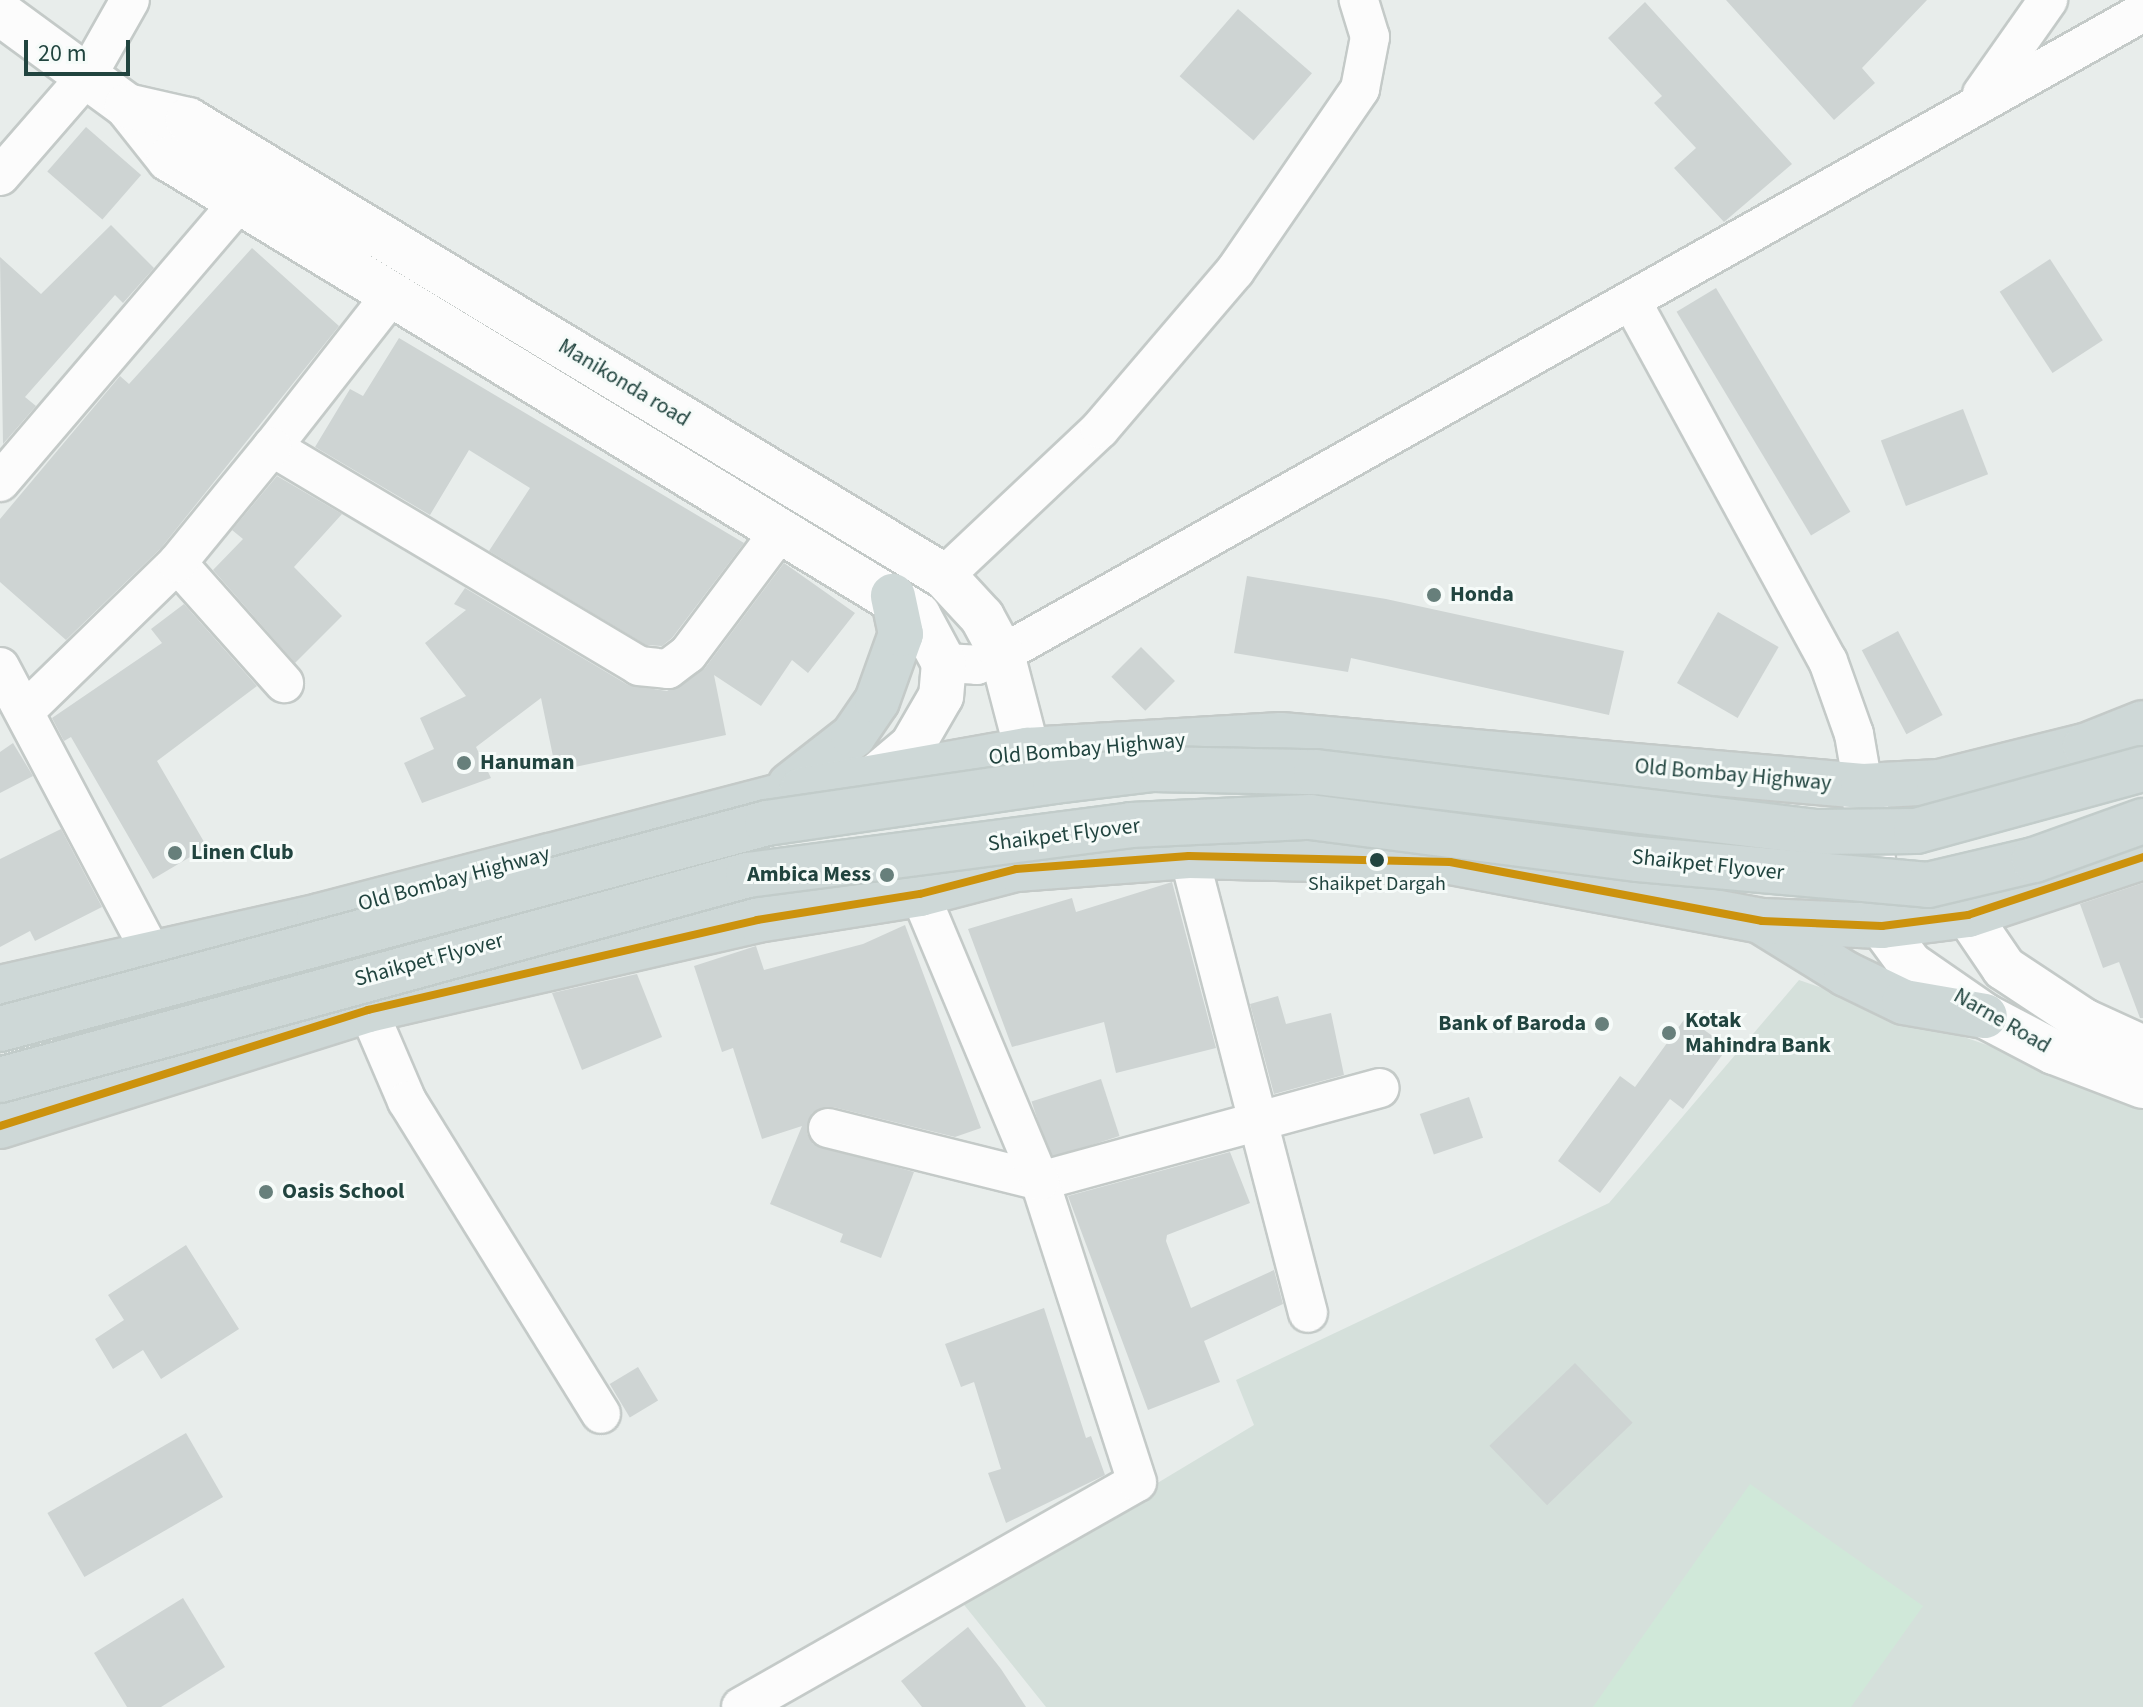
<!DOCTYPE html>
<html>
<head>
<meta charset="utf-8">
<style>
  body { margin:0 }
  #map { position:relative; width:2143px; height:1707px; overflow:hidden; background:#e8edeb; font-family:"Source Sans 3",sans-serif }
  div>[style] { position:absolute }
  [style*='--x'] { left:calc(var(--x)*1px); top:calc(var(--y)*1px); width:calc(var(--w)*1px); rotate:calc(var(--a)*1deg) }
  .built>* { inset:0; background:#d5e0db }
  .green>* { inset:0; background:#d0e8d9 }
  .building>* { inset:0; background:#ced4d3; transform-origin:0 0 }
  .roads { filter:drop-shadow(2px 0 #c4cac8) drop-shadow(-2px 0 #c4cac8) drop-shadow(0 2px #c4cac8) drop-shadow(0 -2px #c4cac8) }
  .street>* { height:38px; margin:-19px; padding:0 19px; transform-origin:19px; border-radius:19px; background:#fcfcfc }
  .secondary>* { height:44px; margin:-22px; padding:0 22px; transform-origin:22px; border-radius:22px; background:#fcfcfc }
  .primary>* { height:44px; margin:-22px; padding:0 22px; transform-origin:22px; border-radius:22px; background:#ced8d7 }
  .bridges { filter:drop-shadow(2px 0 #c2ccca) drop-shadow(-2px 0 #c2ccca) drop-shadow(0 2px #c2ccca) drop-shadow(0 -2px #c2ccca) }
  .primary-bridge>* { height:44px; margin:-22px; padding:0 22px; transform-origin:22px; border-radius:22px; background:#ced8d7 }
  .bus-1>* { height:8px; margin:-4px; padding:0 4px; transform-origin:4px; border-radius:4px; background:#cc920d }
  .dots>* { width:22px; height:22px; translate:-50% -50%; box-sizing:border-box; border:4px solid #f6fbf9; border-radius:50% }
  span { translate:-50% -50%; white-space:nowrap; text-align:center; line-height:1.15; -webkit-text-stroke:6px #f6fbf9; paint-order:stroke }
  .bus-label { font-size:20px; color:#21443f }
  .street-label { font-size:22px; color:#21443f }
  .poi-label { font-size:22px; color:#21443f; font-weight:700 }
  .left { translate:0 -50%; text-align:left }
  .right { translate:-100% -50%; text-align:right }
  .scale { position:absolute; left:24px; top:40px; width:106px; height:36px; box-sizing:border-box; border:4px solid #21443f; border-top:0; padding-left:10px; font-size:24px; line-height:28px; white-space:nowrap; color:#21443f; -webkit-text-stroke:6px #f6fbf9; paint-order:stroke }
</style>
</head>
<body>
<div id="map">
  <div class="built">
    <i style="clip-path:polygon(1799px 980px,2143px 1099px,2143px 1707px,1046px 1707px,961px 1601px,1254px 1425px,1236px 1380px,1609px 1203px)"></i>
  </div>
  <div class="green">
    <i style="clip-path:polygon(1750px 1484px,1923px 1606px,1851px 1707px,1593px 1707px)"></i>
  </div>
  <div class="building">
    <i style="clip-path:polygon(1726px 0,1927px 0,1862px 68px,1875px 83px,1834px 120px)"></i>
    <i style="clip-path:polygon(1645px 2px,1792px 164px,1724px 222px,1674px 168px,1696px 148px,1654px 103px,1662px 96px,1608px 38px)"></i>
    <i style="left:1238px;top:9px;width:98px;height:89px;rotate:41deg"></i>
    <i style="left:86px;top:127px;width:73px;height:59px;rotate:41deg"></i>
    <i style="clip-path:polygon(111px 225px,154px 268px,123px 303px,115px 295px,25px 397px,36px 406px,3px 444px,0 257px,41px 294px)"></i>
    <i style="clip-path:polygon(252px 248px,339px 326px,161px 548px,66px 640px,0 582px,0 519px,120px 376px,129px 384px)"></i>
    <i style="left:2050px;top:259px;width:97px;height:60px;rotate:57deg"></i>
    <i style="left:1716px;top:288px;width:261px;height:46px;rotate:59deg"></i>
    <i style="clip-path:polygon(399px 338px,744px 543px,672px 638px,662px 646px,646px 645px,489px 551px,530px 488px,469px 450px,430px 515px,315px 447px,350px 389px,363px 396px)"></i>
    <i style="left:1963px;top:409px;width:70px;height:88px;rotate:69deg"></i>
    <i style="clip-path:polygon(277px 476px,342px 514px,294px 567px,342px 616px,295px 663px,213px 570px,243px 539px,232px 530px)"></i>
    <i style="clip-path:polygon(784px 563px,855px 613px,808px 673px,792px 660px,761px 706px,714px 675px,726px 735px,556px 771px,541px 698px,476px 747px,491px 778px,422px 803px,404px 763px,434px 749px,420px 718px,466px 696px,425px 643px,466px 610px,454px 604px,465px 588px,628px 685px,667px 691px,705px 668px)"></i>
    <i style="clip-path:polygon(1247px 576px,1386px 599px,1624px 651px,1609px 715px,1351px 658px,1348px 672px,1234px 653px)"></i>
    <i style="clip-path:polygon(184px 604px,257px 686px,157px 761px,207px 847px,153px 879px,71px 737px,64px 741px,52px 718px,162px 643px,151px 629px)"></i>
    <i style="left:1718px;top:612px;width:70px;height:82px;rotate:30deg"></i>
    <i style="left:1898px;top:631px;width:95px;height:41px;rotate:62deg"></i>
    <i style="left:1141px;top:647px;width:48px;height:42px;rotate:45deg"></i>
    <i style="clip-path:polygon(13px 743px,33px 776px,0 793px,0 752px)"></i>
    <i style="clip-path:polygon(61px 829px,102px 907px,35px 941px,30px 931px,0 947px,0 859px)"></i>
    <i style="clip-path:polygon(1172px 882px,1216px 1048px,1116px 1073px,1104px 1022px,1012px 1047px,968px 929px,1072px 898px,1076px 912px)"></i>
    <i style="clip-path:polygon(2143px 883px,2143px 1018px,2140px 1018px,2119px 962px,2103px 968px,2080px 904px)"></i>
    <i style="clip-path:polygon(905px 925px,981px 1128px,955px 1137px,833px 1107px,812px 1113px,807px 1133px,813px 1144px,914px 1172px,881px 1258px,840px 1242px,843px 1234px,770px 1204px,802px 1126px,762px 1139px,733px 1048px,722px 1052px,694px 966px,756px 946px,764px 970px,863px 944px)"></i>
    <i style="clip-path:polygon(637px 974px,662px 1037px,582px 1070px,552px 993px)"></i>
    <i style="clip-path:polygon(1278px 996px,1286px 1024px,1331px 1013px,1344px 1075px,1274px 1094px,1250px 1004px)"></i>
    <i style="clip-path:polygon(1686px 1017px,1728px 1047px,1683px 1109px,1670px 1099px,1600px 1193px,1558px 1161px,1620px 1076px,1635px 1087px)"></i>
    <i style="left:1101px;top:1079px;width:60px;height:73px;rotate:72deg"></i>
    <i style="left:1469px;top:1097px;width:43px;height:52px;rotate:71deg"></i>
    <i style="clip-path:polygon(1230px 1152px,1250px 1203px,1167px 1235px,1166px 1241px,1191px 1308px,1274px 1270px,1283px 1304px,1204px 1341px,1220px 1382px,1148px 1410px,1068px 1196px)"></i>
    <i style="clip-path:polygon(186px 1245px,239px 1329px,161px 1379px,143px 1350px,113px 1369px,95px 1339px,124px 1320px,108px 1295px)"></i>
    <i style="clip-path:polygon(1044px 1308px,1086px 1438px,1091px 1436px,1105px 1475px,1006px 1523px,988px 1473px,1001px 1469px,974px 1382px,961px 1387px,945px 1344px)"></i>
    <i style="left:1575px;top:1363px;width:83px;height:119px;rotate:46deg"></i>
    <i style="left:638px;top:1367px;width:39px;height:33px;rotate:59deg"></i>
    <i style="left:186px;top:1433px;width:74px;height:160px;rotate:60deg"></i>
    <i style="clip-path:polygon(183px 1598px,225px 1667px,161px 1707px,127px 1707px,94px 1653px)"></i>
    <i style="clip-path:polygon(968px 1627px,1001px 1669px,1026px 1707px,922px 1707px,901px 1681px)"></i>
  </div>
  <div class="roads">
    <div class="street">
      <i style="--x:1982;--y:94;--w:115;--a:-54.9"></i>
      <i style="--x:0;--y:176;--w:133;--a:-49"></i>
      <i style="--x:87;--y:76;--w:87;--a:-60.5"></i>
      <i style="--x:389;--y:298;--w:189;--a:128.1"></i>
      <i style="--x:272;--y:447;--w:427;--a:30.8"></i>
      <i style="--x:639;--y:666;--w:29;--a:6"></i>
      <i style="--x:668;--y:669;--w:25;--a:-37"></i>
      <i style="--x:688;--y:654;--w:156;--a:-53.1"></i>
      <i style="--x:1632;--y:302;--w:409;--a:61.4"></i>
      <i style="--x:1828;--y:661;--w:77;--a:70.4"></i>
      <i style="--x:1854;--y:734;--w:53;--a:80.2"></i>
      <i style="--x:0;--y:482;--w:368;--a:-49.5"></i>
      <i style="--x:177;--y:563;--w:161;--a:48.3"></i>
      <i style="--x:944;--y:576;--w:214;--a:-43.3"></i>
      <i style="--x:1100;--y:429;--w:208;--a:-49.5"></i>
      <i style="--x:1235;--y:271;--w:221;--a:-55.5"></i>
      <i style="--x:1360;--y:89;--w:53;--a:-79.1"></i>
      <i style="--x:1370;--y:37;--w:39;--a:-107"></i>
      <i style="--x:944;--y:663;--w:33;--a:3"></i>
      <i style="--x:977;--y:665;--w:27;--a:-24"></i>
      <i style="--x:1002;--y:654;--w:1309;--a:-29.36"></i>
      <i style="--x:0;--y:667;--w:320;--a:62.1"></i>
      <i style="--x:25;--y:711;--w:212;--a:-44.2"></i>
      <i style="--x:177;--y:563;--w:150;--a:-50.7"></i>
      <i style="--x:1189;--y:856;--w:472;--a:75.4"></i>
      <i style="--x:368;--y:1010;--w:99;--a:66.8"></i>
      <i style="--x:407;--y:1101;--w:368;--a:58.2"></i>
      <i style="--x:828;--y:1128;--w:219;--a:14"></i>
      <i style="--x:1040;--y:1181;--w:352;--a:-15.3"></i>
      <i style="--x:741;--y:1707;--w:455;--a:-29.6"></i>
      <i style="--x:1137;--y:1482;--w:316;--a:-107.9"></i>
      <i style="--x:1040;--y:1181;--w:311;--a:-112.7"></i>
    </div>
    <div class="secondary">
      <i style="--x:0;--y:13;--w:157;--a:36.2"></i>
      <i style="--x:127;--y:106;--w:68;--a:51.6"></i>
      <i style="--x:169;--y:159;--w:877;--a:31.33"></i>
      <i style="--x:918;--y:615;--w:55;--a:61.6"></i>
      <i style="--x:944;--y:663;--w:33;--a:95"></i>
      <i style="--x:941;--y:696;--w:58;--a:120.1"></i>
      <i style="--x:912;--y:746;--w:42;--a:139.8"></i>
      <i style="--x:127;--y:106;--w:63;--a:12.9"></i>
      <i style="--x:188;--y:120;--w:883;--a:31.1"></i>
      <i style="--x:944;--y:576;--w:56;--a:47.2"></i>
      <i style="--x:982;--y:617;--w:42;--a:61.6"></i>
      <i style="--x:1002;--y:654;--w:99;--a:75.4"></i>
      <i style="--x:1864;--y:793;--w:134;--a:82.3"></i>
      <i style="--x:1882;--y:926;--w:47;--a:53.6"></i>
      <i style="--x:1910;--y:964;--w:91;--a:34.7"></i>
      <i style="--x:1985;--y:1016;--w:78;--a:27.6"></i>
      <i style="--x:2054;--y:1052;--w:95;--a:20.9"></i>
      <i style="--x:1968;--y:915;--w:64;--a:55.8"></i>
      <i style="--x:2004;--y:968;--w:96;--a:33.5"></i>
      <i style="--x:2084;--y:1021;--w:65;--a:24.6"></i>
    </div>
    <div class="primary">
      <i style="--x:790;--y:785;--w:80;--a:-37.9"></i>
      <i style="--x:853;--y:736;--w:42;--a:-55.6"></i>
      <i style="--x:877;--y:701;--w:71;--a:-70.3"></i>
      <i style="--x:901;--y:634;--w:39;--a:-102"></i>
      <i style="--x:1762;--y:922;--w:99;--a:31.8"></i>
      <i style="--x:1846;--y:974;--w:64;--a:25.8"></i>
      <i style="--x:1904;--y:1002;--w:82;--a:9.8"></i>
      <i style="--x:0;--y:988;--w:327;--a:-12.7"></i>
      <i style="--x:319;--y:916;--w:499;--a:-14.6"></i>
      <i style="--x:802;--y:790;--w:229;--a:-10.1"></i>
      <i style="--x:1027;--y:750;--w:254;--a:-3.4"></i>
      <i style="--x:1281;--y:735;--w:584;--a:5.01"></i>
      <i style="--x:1863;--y:786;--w:76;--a:-3"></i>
      <i style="--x:1939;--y:782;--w:150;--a:-13.9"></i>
      <i style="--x:2085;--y:746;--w:62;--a:-21.6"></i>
      <i style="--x:0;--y:1126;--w:386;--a:-17.5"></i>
      <i style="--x:368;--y:1010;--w:399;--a:-13"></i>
      <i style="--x:757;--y:920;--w:165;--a:-9.1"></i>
      <i style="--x:920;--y:894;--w:99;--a:-14.6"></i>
      <i style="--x:1016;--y:869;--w:173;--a:-4.3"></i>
      <i style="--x:1189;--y:856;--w:261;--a:1.3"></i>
      <i style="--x:1450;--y:862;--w:318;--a:10.7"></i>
      <i style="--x:1762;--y:921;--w:120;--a:2.4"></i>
      <i style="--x:1882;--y:926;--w:87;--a:-7.3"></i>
      <i style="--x:1968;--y:915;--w:184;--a:-18.3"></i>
    </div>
  </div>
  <div class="bridges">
    <div class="primary-bridge">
      <i style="--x:0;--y:1029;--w:794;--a:-15.03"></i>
      <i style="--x:767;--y:823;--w:291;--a:-8.3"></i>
      <i style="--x:1055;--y:781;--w:99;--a:-7"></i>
      <i style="--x:1153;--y:769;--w:163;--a:1.1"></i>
      <i style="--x:1316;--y:772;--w:504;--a:6.84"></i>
      <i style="--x:1816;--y:832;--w:100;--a:-0.6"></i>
      <i style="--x:1916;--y:831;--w:235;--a:-15.3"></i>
      <i style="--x:0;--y:1080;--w:776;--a:-15.33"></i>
      <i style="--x:748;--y:875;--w:386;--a:-7.4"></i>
      <i style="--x:1131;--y:825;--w:179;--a:-2.6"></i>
      <i style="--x:1310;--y:817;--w:331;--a:7.3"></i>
      <i style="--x:1638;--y:859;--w:291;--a:5.1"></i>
      <i style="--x:1928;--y:885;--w:109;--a:-13.3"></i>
      <i style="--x:2034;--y:860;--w:116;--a:-19.7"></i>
    </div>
  </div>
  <div class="bus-1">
    <i style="--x:0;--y:1126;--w:386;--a:-17.5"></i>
    <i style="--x:368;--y:1010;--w:399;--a:-13"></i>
    <i style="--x:757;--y:920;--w:165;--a:-9.1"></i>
    <i style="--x:920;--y:894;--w:99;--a:-14.6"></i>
    <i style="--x:1016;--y:869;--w:173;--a:-4.3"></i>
    <i style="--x:1189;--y:856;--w:261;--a:1.3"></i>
    <i style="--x:1450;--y:862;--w:318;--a:10.7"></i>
    <i style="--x:1762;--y:921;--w:120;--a:2.4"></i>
    <i style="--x:1882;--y:926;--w:87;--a:-7.3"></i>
    <i style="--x:1968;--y:915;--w:184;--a:-18.3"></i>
  </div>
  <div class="dots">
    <i style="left:1434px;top:595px;background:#677f7b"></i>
    <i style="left:464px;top:763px;background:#677f7b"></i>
    <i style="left:175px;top:853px;background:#677f7b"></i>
    <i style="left:1377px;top:860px;background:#21443f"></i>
    <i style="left:887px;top:875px;background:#677f7b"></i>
    <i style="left:1602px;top:1024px;background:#677f7b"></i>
    <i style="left:1669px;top:1033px;background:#677f7b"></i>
    <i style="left:266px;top:1192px;background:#677f7b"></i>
  </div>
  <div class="bus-label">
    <span style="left:1377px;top:884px">Shaikpet Dargah</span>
  </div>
  <div class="street-label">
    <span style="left:624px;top:383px;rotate:31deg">Manikonda road</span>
    <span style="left:1087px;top:749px;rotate:-5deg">Old Bombay Highway</span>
    <span style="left:1733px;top:775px;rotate:5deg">Old Bombay Highway</span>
    <span style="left:1064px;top:835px;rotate:-7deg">Shaikpet Flyover</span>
    <span style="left:1708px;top:865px;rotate:6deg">Shaikpet Flyover</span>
    <span style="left:454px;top:879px;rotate:-15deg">Old Bombay Highway</span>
    <span style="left:429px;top:960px;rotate:-15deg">Shaikpet Flyover</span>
    <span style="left:2002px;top:1021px;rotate:30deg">Narne Road</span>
  </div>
  <div class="poi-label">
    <span class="left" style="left:1450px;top:595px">Honda</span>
    <span class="left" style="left:480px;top:763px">Hanuman</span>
    <span class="left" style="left:191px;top:853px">Linen Club</span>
    <span class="right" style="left:871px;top:875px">Ambica Mess</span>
    <span class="left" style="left:1685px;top:1033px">Kotak<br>Mahindra Bank</span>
    <span class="right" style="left:1586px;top:1024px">Bank of Baroda</span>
    <span class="left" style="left:282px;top:1192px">Oasis School</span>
  </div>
  <div class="scale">20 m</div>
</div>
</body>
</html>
